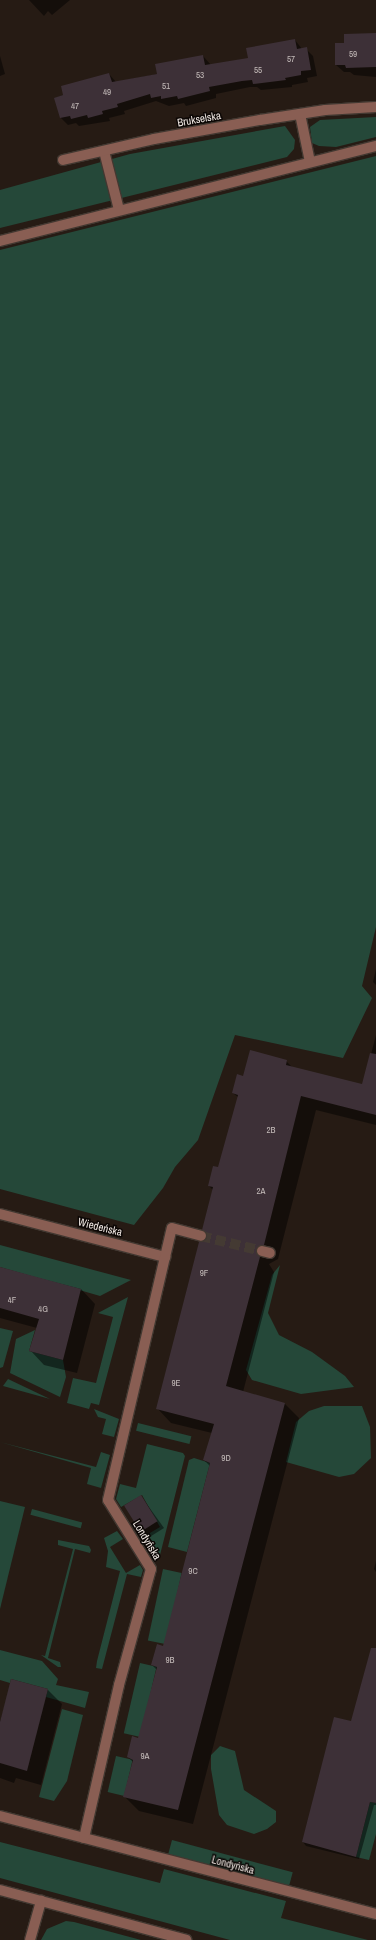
<!DOCTYPE html>
<html>
<head>
<meta charset="utf-8">
<style>
  body { margin:0 }
  #map { position:relative; width:376px; height:1940px; overflow:hidden; background:#261b14; font-family:"Archivo Narrow",sans-serif }
  div>[style] { position:absolute }
  [style*='--x'] { left:calc(var(--x)*1px); top:calc(var(--y)*1px); width:calc(var(--w)*1px); rotate:calc(var(--a)*1deg) }
  .green>* { inset:0; background:#254839; transform-origin:0 0 }
  .shadow>* { inset:0; background:#0007 }
  .building>* { inset:0; background:#3d3037; transform-origin:0 0 }
  .minor-tunnel>* { height:10px; margin-top:-5px; transform-origin:0; background:repeating-linear-gradient(90deg,#443a33 0 10px,transparent 0 15px) }
  .roads { filter:drop-shadow(1px 0 #423831) drop-shadow(-1px 0 #423831) drop-shadow(0 1px #423831) drop-shadow(0 -1px #423831) }
  .service>* { height:10px; margin:-5px; padding:0 5px; transform-origin:5px; border-radius:5px; background:#895e53 }
  .minor>* { height:10px; margin:-5px; padding:0 5px; transform-origin:5px; border-radius:5px; background:#895e53 }
  span { translate:-50% -50%; white-space:nowrap; text-align:center; line-height:1.15; -webkit-text-stroke:3px #0c0705; paint-order:stroke }
  .number-label { font-size:9px; color:#c3bab8 }
  .number-label span { -webkit-text-stroke-width:0 }
  .street-label { font-size:11px; color:#f0e8e3 }
</style>
</head>
<body>
<div id="map">
  <div class="green">
    <i style="clip-path:polygon(376px 117px,376px 137px,336px 147px,319px 146px,312px 143px,310px 127px,320px 120px)"></i>
    <i style="clip-path:polygon(285px 126px,295px 140px,294px 149px,287px 157px,0 228px,0 190px,130px 154px)"></i>
    <i style="clip-path:polygon(376px 156px,376px 927px,362px 986px,372px 998px,343px 1058px,235px 1035px,198px 1140px,175px 1167px,163px 1188px,134px 1225px,0 1189px,0 250px)"></i>
    <i style="clip-path:polygon(0 1245px,131px 1280px,100px 1296px,0 1267px)"></i>
    <i style="clip-path:polygon(280px 1265px,268px 1313px,279px 1335px,312px 1352px,345px 1376px,354px 1387px,301px 1394px,252px 1380px,246px 1370px,272px 1275px)"></i>
    <i style="clip-path:polygon(128px 1297px,99px 1405px,91px 1403px,89px 1409px,67px 1403px,73px 1378px,96px 1383px,113px 1317px,98px 1313px)"></i>
    <i style="clip-path:polygon(0 1328px,13px 1331px,3px 1367px,0 1368px)"></i>
    <i style="clip-path:polygon(35px 1330px,29px 1351px,63px 1360px,66px 1377px,60px 1397px,10px 1373px,16px 1339px)"></i>
    <i style="clip-path:polygon(8px 1379px,50px 1399px,3px 1386px)"></i>
    <i style="clip-path:polygon(324px 1406px,362px 1406px,370px 1427px,371px 1458px,354px 1474px,339px 1477px,286px 1462px,296px 1422px,309px 1411px)"></i>
    <i style="clip-path:polygon(94px 1409px,119px 1419px,114px 1437px,102px 1434px,106px 1419px,98px 1417px)"></i>
    <i style="left:138px;top:1423px;width:55px;height:8px;rotate:14deg"></i>
    <i style="clip-path:polygon(0 1442px,96px 1467px,101px 1452px,110px 1455px,101px 1488px,87px 1484px,91px 1468px)"></i>
    <i style="clip-path:polygon(147px 1444px,183px 1453px,185px 1456px,160px 1555px,157px 1555px,145px 1536px,160px 1527px,142px 1495px,121px 1507px,116px 1499px,120px 1484px,136px 1488px)"></i>
    <i style="clip-path:polygon(194px 1458px,210px 1463px,187px 1552px,168px 1547px,189px 1460px)"></i>
    <i style="clip-path:polygon(0 1501px,25px 1507px,0 1609px)"></i>
    <i style="left:32px;top:1509px;width:52px;height:6px;rotate:15deg"></i>
    <i style="clip-path:polygon(117px 1531px,123px 1539px,110px 1547px,126px 1573px,140px 1565px,143px 1570px,141px 1577px,127px 1574px,102px 1669px,96px 1668px,97px 1661px,120px 1571px,106px 1567px,108px 1551px,104px 1538px)"></i>
    <i style="clip-path:polygon(58px 1540px,89px 1546px,91px 1550px,90px 1553px,75px 1549px,48px 1658px,60px 1662px,61px 1667px,58px 1667px,41px 1655px,45px 1656px,73px 1549px,58px 1545px)"></i>
    <i style="left:163px;top:1569px;width:19px;height:73px;rotate:12deg"></i>
    <i style="clip-path:polygon(0 1650px,42px 1661px,58px 1679px,56px 1685px,89px 1692px,85px 1708px,46px 1697px,48px 1689px,11px 1679px,10px 1683px,0 1680px)"></i>
    <i style="left:140px;top:1663px;width:17px;height:72px;rotate:13deg"></i>
    <i style="clip-path:polygon(62px 1709px,83px 1715px,67px 1781px,54px 1801px,39px 1797px)"></i>
    <i style="clip-path:polygon(220px 1746px,235px 1751px,244px 1790px,276px 1811px,276px 1822px,267px 1829px,254px 1834px,227px 1825px,219px 1815px,211px 1769px,211px 1755px)"></i>
    <i style="left:116px;top:1756px;width:17px;height:37px;rotate:13deg"></i>
    <i style="clip-path:polygon(370px 1802px,376px 1803px,376px 1834px,369px 1860px,356px 1857px)"></i>
    <i style="left:172px;top:1840px;width:125px;height:15px;rotate:15deg"></i>
    <i style="clip-path:polygon(0 1842px,160px 1883px,164px 1869px,286px 1901px,281px 1918px,368px 1940px,230px 1940px,0 1878px)"></i>
    <i style="clip-path:polygon(66px 1921px,74px 1922px,141px 1940px,41px 1940px,47px 1929px)"></i>
  </div>
  <div class="shadow">
    <i style="clip-path:polygon(29px 0,70px 0,52px 15px,48px 11px,44px 16px)"></i>
    <i style="clip-path:polygon(376px 34px,376px 77px,354px 75px,350px 72px,344px 72px,336px 65px,345px 44px)"></i>
    <i style="clip-path:polygon(295px 40px,302px 49px,306px 49px,313px 56px,317px 76px,307px 78px,308px 82px,292px 85px,292px 87px,261px 90px,257px 87px,250px 87px,216px 94px,216px 98px,186px 106px,184px 103px,169px 106px,156px 101px,124px 111px,125px 114px,109px 118px,110px 121px,79px 126px,76px 123px,68px 125px,61px 118px,56px 98px,109px 74px,116px 82px,158px 74px,203px 56px,211px 65px,249px 59px)"></i>
    <i style="clip-path:polygon(0 56px,5px 74px,0 76px)"></i>
    <i style="clip-path:polygon(376px 969px,376px 985px,373px 982px)"></i>
    <i style="clip-path:polygon(376px 1035px,376px 1125px,316px 1110px,278px 1259px,269px 1264px,274px 1272px,243px 1392px,285px 1404px,299px 1418px,193px 1824px,139px 1811px,124px 1796px,133px 1762px,128px 1757px,139px 1739px,157px 1670px,152px 1665px,164px 1647px,210px 1466px,204px 1460px,212px 1433px,171px 1423px,157px 1408px,208px 1237px,213px 1190px,209px 1186px,219px 1168px,239px 1098px,233px 1093px,244px 1077px,286px 1061px,293px 1068px,363px 1085px)"></i>
    <i style="clip-path:polygon(0 1268px,81px 1289px,95px 1304px,77px 1373px,44px 1365px,30px 1350px,37px 1328px,0 1318px)"></i>
    <i style="clip-path:polygon(141px 1496px,164px 1528px,148px 1538px,141px 1531px)"></i>
    <i style="clip-path:polygon(376px 1561px,376px 1572px,374px 1569px)"></i>
    <i style="clip-path:polygon(12px 1680px,48px 1690px,62px 1704px,41px 1785px,16px 1778px,14px 1783px,0 1778px,0 1722px)"></i>
    <i style="clip-path:polygon(376px 1680px,376px 1805px,374px 1805px,359px 1859px,306px 1846px,303px 1842px,352px 1722px)"></i>
  </div>
  <div class="building">
    <i style="clip-path:polygon(376px 33px,376px 67px,346px 68px,345px 65px,335px 65px,335px 43px,344px 43px,344px 34px)"></i>
    <i style="clip-path:polygon(295px 39px,297px 49px,307px 47px,311px 70px,301px 71px,301px 75px,285px 78px,286px 80px,253px 84px,252px 80px,242px 81px,209px 87px,210px 91px,178px 99px,177px 96px,161px 99px,161px 96px,151px 98px,150px 94px,117px 104px,118px 107px,102px 111px,103px 114px,88px 118px,87px 115px,71px 119px,70px 116px,60px 118px,54px 98px,63px 95px,61px 86px,109px 73px,112px 82px,157px 74px,155px 64px,203px 55px,205px 65px,248px 58px,246px 48px)"></i>
    <i style="clip-path:polygon(250px 1050px,287px 1060px,286px 1065px,362px 1084px,370px 1053px,376px 1054px,376px 1115px,301px 1096px,264px 1245px,256px 1249px,260px 1257px,226px 1386px,285px 1403px,178px 1810px,123px 1797px,133px 1760px,127px 1757px,132px 1736px,138px 1738px,157px 1667px,151px 1665px,157px 1644px,163px 1646px,210px 1463px,203px 1460px,214px 1424px,156px 1409px,199px 1242px,205px 1241px,207px 1237px,202px 1230px,213px 1187px,208px 1186px,213px 1166px,218px 1167px,238px 1095px,232px 1093px,237px 1074px,243px 1076px)"></i>
    <i style="clip-path:polygon(0 1267px,81px 1289px,63px 1360px,29px 1351px,39px 1319px,0 1308px)"></i>
    <i style="left:141px;top:1495px;width:31px;height:20px;rotate:58deg"></i>
    <i style="clip-path:polygon(371px 1648px,376px 1648px,376px 1803px,370px 1802px,356px 1857px,302px 1842px,334px 1717px,351px 1721px)"></i>
    <i style="clip-path:polygon(11px 1679px,48px 1689px,27px 1771px,0 1763px,0 1722px)"></i>
  </div>
  <div class="minor-tunnel">
    <i style="--x:201;--y:1236;--w:63;--a:13.8"></i>
  </div>
  <div class="roads">
    <div class="service">
      <i style="--x:104;--y:151;--w:61;--a:75.7"></i>
    </div>
    <div class="minor">
      <i style="--x:300;--y:114;--w:49;--a:78.2"></i>
      <i style="--x:63;--y:160;--w:93;--a:-13"></i>
      <i style="--x:154;--y:139;--w:108;--a:-10.2"></i>
      <i style="--x:260;--y:120;--w:66;--a:-8.7"></i>
      <i style="--x:325;--y:110;--w:51;--a:-3.4"></i>
      <i style="--x:0;--y:241;--w:388;--a:-14.2"></i>
      <i style="--x:0;--y:1214;--w:171;--a:14.6"></i>
      <i style="--x:262;--y:1251;--w:8;--a:14"></i>
      <i style="--x:0;--y:1816;--w:389;--a:14.6"></i>
      <i style="--x:84;--y:1838;--w:157;--a:-77.1"></i>
      <i style="--x:119;--y:1685;--w:120;--a:-74.6"></i>
      <i style="--x:151;--y:1569;--w:81;--a:-121.9"></i>
      <i style="--x:108;--y:1500;--w:279;--a:-76.8"></i>
      <i style="--x:172;--y:1228;--w:30;--a:15"></i>
      <i style="--x:0;--y:1890;--w:193;--a:15"></i>
      <i style="--x:30;--y:1940;--w:41;--a:-74.2"></i>
    </div>
  </div>
  <div class="number-label">
    <span style="left:353px;top:54px">59</span>
    <span style="left:291px;top:59px">57</span>
    <span style="left:258px;top:70px">55</span>
    <span style="left:200px;top:75px">53</span>
    <span style="left:166px;top:86px">51</span>
    <span style="left:107px;top:92px">49</span>
    <span style="left:75px;top:106px">47</span>
    <span style="left:271px;top:1130px">2B</span>
    <span style="left:261px;top:1191px">2A</span>
    <span style="left:204px;top:1273px">9F</span>
    <span style="left:12px;top:1300px">4F</span>
    <span style="left:43px;top:1309px">4G</span>
    <span style="left:176px;top:1383px">9E</span>
    <span style="left:226px;top:1458px">9D</span>
    <span style="left:193px;top:1571px">9C</span>
    <span style="left:170px;top:1660px">9B</span>
    <span style="left:145px;top:1756px">9A</span>
  </div>
  <div class="street-label">
    <span style="left:199px;top:119px;rotate:-10deg">Brukselska</span>
    <span style="left:100px;top:1227px;rotate:14deg">Wiedeńska</span>
    <span style="left:147px;top:1540px;rotate:59deg">Londyńska</span>
    <span style="left:233px;top:1865px;rotate:15deg">Londyńska</span>
  </div>
</div>
</body>
</html>
